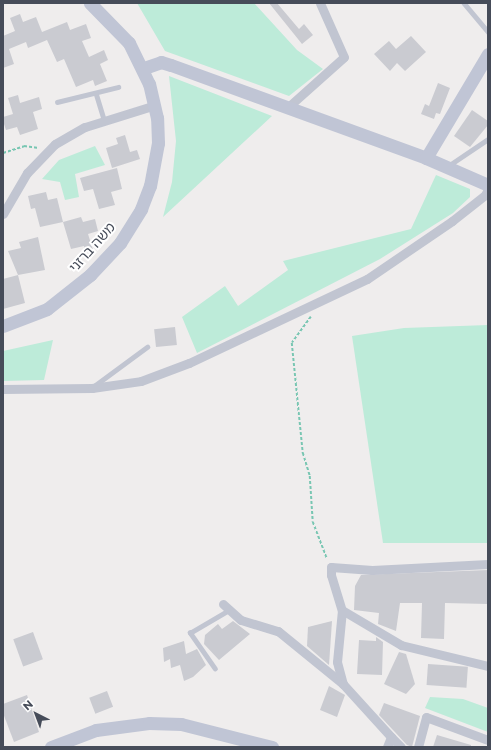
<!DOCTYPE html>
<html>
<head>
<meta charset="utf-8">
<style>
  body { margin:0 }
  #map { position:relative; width:491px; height:750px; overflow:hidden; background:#efeded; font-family:Montserrat,"Noto Sans Hebrew",sans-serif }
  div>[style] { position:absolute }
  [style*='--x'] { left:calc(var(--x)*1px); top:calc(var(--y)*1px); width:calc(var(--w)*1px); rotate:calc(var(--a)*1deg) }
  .green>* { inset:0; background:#bdebd9 }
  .building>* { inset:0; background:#cacbd1; transform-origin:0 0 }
  .path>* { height:1.5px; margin-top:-0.75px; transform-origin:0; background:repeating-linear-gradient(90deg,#78c6b2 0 3px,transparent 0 5px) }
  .lane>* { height:4.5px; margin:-2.25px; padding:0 2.25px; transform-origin:2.25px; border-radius:2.25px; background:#c1c5d1 }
  .street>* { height:9px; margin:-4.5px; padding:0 4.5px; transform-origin:4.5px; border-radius:4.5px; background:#c1c5d1 }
  .secondary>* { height:13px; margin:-6.5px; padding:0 6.5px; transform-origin:6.5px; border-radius:6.5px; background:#c0c5d5 }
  span { translate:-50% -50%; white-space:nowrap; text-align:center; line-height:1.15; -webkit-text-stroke:4px #fff; paint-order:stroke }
  .street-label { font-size:14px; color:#464c59 }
  .frame { position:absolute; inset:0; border:4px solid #464c59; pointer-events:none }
  .north { position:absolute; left:16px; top:694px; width:40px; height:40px; -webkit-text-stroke:3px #fff; paint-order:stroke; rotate:318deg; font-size:11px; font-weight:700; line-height:16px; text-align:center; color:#464c59 }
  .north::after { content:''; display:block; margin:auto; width:14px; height:18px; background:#464c59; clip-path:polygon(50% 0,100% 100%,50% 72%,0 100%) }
</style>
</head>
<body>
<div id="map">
  <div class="green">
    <i style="clip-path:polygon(137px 3px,254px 3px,297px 50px,323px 69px,289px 96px,165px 51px)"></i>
    <i style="clip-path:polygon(169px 76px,272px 116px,163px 217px,172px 182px,176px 141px)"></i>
    <i style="clip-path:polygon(95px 146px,105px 165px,75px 174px,79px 197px,65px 200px,60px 182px,42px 179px,59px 160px)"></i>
    <i style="clip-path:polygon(436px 175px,470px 189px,470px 197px,453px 213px,380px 259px,197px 353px,182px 317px,225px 286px,238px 306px,288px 270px,283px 261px,411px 229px)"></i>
    <i style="clip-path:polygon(488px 325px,488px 543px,383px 543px,352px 336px,404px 328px)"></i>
    <i style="clip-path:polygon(53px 340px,44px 380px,3px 381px,3px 351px)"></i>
    <i style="clip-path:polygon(430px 697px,463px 699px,488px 708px,488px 732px,425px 708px)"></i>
  </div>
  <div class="building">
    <i style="clip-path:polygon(269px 3px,277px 3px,299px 29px,304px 24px,313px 35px,302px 44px)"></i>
    <i style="clip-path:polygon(20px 14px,23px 22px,36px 17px,42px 32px,67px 22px,70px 30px,86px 24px,91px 38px,82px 41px,89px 57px,104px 50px,108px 60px,100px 64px,107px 81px,95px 86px,93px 80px,76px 87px,64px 59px,57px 62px,47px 40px,28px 48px,26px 42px,9px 49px,14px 64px,3px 68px,3px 36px,15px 31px,10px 18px)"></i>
    <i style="clip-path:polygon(411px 36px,426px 52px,405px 71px,397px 63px,390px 71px,374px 54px,389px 41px,396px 49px)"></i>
    <i style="clip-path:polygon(438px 83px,450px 88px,440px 114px,436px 113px,434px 119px,421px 114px,425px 104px,429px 106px)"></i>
    <i style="clip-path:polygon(18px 95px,20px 103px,39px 97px,42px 109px,33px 112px,38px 129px,20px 135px,17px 127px,6px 130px,3px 121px,3px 117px,13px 114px,8px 98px)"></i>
    <i style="clip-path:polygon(472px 110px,488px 121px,488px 125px,470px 147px,454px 136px)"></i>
    <i style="clip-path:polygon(125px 135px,130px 152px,137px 150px,140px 159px,112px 168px,106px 148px,118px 144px,116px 138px)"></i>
    <i style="clip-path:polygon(117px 168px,122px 189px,111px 192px,115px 205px,99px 209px,93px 189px,84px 191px,80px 178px)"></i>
    <i style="clip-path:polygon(46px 192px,48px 200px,57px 198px,63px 222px,40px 227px,35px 208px,31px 209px,28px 196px)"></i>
    <i style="clip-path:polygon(81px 217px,83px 222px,95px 219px,98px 231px,88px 234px,93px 250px,85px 252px,84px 246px,71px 249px,63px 222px)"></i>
    <i style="clip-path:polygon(38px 237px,45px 270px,18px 275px,8px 251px,21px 248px,19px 242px)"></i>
    <i style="clip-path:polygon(18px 275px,25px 303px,3px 309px,3px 279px)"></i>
    <i style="left:175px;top:327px;width:18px;height:21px;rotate:84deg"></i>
    <i style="clip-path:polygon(488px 570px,488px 604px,445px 603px,444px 639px,421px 638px,422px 603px,400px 603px,396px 631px,378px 624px,379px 613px,354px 610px,355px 586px,361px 575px)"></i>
    <i style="clip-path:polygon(233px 621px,250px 634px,219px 660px,204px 644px,205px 635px,218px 624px,222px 629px)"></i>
    <i style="clip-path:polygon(332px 621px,329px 665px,307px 646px,308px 627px)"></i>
    <i style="left:33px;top:632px;width:29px;height:21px;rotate:70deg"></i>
    <i style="clip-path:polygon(376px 637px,383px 642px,382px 675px,357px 674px,359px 640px,376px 641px)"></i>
    <i style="clip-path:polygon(184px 641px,186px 654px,197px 649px,206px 665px,193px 677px,184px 681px,180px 665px,171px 668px,170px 659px,164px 662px,163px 648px)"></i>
    <i style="clip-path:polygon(399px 652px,406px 654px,415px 684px,406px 694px,384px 684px)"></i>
    <i style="left:428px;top:664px;width:40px;height:21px;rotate:4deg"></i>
    <i style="clip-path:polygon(329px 686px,345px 695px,337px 717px,320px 710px)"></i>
    <i style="left:107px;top:691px;width:17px;height:19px;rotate:69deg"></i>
    <i style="clip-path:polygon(27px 695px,39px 732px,14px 742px,3px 713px,3px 704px)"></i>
    <i style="clip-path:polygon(384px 703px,420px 716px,412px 747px,407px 745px,379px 715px)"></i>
    <i style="clip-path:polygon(437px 735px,471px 745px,471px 747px,433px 747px)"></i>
  </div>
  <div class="path">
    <i style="--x:3;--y:153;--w:22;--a:-18"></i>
    <i style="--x:24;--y:146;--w:15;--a:8"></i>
    <i style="--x:311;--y:317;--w:32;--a:126"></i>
    <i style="--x:292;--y:343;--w:111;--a:84.3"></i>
    <i style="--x:303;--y:453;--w:24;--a:73"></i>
    <i style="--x:310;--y:476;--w:46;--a:86.3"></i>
    <i style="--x:313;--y:522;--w:39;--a:69"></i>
  </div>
  <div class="lane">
    <i style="--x:464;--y:3;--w:38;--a:50"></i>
    <i style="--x:96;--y:93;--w:28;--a:73"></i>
    <i style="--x:57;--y:102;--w:63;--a:-13.8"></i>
    <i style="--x:448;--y:166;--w:48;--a:-34"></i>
    <i style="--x:94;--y:386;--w:66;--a:-36.3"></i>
    <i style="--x:215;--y:669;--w:44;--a:-124.8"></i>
    <i style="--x:190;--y:633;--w:45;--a:-30.5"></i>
  </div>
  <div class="street">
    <i style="--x:287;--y:108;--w:76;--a:-41.8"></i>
    <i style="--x:344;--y:57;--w:59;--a:-114"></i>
    <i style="--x:3;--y:214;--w:48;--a:-59.7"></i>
    <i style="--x:27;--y:173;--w:40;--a:-46"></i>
    <i style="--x:55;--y:144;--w:34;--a:-30"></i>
    <i style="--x:85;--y:127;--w:73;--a:-17.4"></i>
    <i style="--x:3;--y:389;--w:89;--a:-0.6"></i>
    <i style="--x:92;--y:388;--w:49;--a:-8.1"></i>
    <i style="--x:141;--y:381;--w:51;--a:-20.6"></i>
    <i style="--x:189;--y:363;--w:197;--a:-25.3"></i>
    <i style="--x:367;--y:279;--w:103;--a:-34.3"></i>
    <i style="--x:452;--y:221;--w:42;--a:-38.2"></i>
    <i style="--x:485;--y:195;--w:7;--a:-63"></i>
    <i style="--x:488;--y:564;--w:116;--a:177"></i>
    <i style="--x:372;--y:570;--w:41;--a:-175.8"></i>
    <i style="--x:331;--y:567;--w:8;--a:90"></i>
    <i style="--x:331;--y:575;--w:37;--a:73"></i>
    <i style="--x:342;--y:610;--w:69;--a:30.7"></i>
    <i style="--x:401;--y:645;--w:89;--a:13.6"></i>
    <i style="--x:223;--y:604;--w:24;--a:42"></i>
    <i style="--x:241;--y:620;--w:39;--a:17"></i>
    <i style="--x:278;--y:631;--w:84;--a:39.2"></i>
    <i style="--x:342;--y:610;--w:52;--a:95.5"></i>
    <i style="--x:337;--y:662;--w:23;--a:75"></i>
    <i style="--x:343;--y:684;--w:72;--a:47.8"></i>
    <i style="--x:391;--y:737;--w:11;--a:112"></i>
    <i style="--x:391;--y:737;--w:14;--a:45"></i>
    <i style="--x:418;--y:747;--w:31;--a:-75"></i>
    <i style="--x:426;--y:717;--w:66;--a:20.4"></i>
  </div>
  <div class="secondary">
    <i style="--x:144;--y:68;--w:18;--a:-19"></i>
    <i style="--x:161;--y:62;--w:10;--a:17"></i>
    <i style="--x:171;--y:65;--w:271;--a:20"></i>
    <i style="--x:426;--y:158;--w:68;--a:23.5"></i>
    <i style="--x:426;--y:158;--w:121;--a:-59.2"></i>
    <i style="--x:3;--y:326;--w:47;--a:-21.1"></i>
    <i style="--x:47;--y:309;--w:55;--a:-38.3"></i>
    <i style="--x:90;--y:275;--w:44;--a:-46.8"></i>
    <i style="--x:120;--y:243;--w:40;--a:-58"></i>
    <i style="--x:141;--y:209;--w:25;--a:-69"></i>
    <i style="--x:150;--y:186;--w:44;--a:-79.5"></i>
    <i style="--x:158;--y:143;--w:25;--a:-92"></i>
    <i style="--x:157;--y:118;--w:35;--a:-103"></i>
    <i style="--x:149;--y:84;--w:46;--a:-116"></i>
    <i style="--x:129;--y:43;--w:56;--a:-134.3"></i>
    <i style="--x:51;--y:747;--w:48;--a:-20.7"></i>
    <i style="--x:96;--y:730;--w:53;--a:-7.5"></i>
    <i style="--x:149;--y:723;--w:32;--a:2"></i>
    <i style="--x:181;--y:724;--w:94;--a:14.2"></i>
  </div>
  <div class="street-label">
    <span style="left:92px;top:247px;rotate:-48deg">משה ברזני</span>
  </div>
  <div class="frame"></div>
  <div class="north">N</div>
</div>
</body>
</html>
